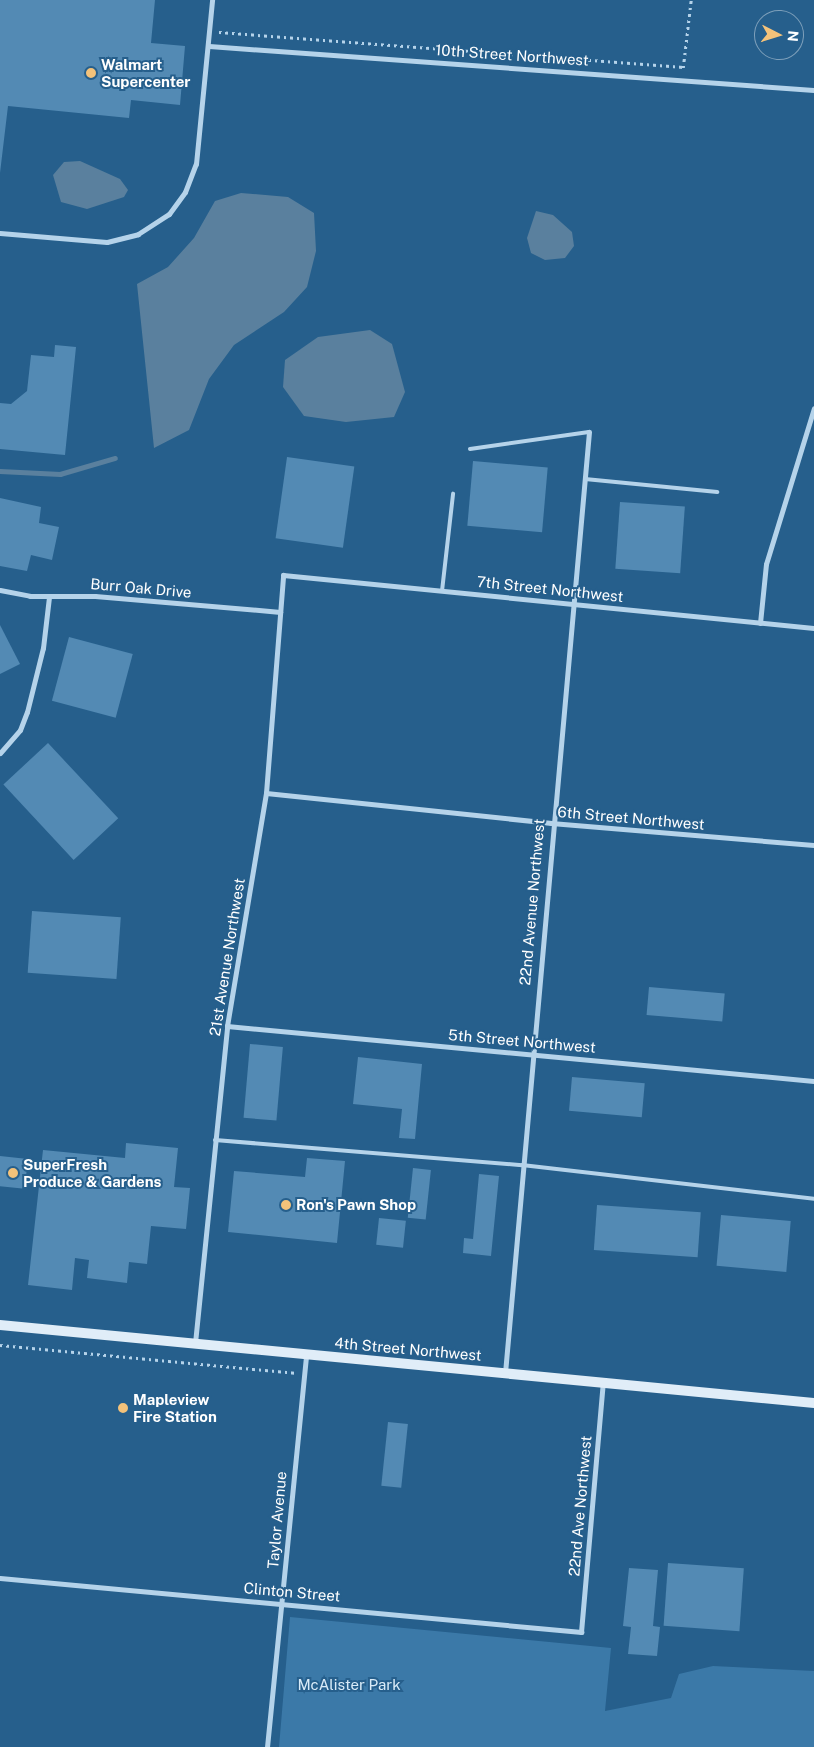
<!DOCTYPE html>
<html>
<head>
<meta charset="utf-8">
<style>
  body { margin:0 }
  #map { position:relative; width:814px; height:1747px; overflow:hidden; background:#265f8c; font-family:"Public Sans",sans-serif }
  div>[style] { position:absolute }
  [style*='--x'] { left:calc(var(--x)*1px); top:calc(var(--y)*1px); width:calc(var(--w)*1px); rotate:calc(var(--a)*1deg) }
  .green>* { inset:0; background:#3b79a8 }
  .water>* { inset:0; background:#5a809e }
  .stream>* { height:4.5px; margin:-2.25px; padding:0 2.25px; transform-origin:2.25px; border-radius:2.25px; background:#5a809e }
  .building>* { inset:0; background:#538ab4; transform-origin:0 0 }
  .path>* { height:2.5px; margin-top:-1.25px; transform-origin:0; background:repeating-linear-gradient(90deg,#b5d3ea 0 2.5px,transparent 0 6.5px) }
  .lane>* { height:4px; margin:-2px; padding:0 2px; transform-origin:2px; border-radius:2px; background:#b5d3ea }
  .street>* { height:5px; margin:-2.5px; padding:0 2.5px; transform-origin:2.5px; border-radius:2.5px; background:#b5d3ea }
  .secondary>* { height:10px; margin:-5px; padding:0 5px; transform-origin:5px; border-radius:5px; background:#e0edf8 }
  .dots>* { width:14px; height:14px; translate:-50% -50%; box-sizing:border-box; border:2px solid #265f8c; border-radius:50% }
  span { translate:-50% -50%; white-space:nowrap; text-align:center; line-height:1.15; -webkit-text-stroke:4px #265f8c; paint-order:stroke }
  .street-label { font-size:15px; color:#fff }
  .poi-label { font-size:15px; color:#fff; font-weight:700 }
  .left { translate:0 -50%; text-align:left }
  .park-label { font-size:15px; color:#d9ebf8 }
  .north { position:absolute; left:754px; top:10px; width:50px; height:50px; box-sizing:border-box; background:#265f8c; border:1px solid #7d9fba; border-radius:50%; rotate:95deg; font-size:14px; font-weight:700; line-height:20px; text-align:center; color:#fff }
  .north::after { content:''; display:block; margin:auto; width:18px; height:22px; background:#f3c27a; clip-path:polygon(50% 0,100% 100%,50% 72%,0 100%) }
</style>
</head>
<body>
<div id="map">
  <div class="green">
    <i style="clip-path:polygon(290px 1617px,611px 1648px,605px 1711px,671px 1698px,679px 1674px,713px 1666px,814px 1671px,814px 1747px,279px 1747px)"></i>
  </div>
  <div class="water">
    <i style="clip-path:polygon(80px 161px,120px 179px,128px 190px,124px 197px,87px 209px,61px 202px,53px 175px,64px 162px)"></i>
    <i style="clip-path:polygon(241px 193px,288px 197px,314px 213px,316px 251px,307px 287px,284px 312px,234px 345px,209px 379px,189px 430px,154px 448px,137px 284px,168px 267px,194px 238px,215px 201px)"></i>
    <i style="clip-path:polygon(536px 211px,553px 215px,572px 232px,574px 246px,565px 258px,545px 260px,531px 253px,527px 238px)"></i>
    <i style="clip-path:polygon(370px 330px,392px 344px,405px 392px,394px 417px,346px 422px,304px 416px,283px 387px,285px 360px,318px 337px)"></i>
  </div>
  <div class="stream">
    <i style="--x:0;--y:471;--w:60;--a:2.9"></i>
    <i style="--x:60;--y:474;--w:57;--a:-16.2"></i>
  </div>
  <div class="building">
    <i style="clip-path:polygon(0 0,155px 0,151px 43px,185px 46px,180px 105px,131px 100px,129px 118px,8px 106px,0 173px)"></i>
    <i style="clip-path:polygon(55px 345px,76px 347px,65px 455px,0 449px,0 403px,11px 404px,27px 391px,31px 355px,54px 357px)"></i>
    <i style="left:287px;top:457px;width:68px;height:82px;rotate:8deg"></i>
    <i style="left:473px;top:461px;width:75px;height:65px;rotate:5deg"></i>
    <i style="clip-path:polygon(0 498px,41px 507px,39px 523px,59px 527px,52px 560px,31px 555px,27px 571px,0 566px)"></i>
    <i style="left:620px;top:502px;width:65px;height:67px;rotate:4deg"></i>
    <i style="clip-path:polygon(0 625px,20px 664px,0 674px)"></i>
    <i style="left:69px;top:637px;width:66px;height:66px;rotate:15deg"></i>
    <i style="left:48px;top:743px;width:103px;height:61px;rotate:47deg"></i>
    <i style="left:32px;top:911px;width:89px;height:62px;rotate:4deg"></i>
    <i style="left:649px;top:987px;width:76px;height:28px;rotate:5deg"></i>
    <i style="left:250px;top:1044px;width:33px;height:74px;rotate:5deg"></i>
    <i style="clip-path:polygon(358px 1057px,422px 1064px,415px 1139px,399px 1138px,402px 1109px,353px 1104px)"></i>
    <i style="left:572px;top:1077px;width:73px;height:34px;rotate:5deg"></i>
    <i style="clip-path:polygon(126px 1143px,178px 1148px,174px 1187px,190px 1188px,186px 1229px,151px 1226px,147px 1264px,129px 1262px,127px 1283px,87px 1278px,89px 1260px,75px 1258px,72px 1290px,28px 1285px,43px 1150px,125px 1158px)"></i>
    <i style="left:0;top:1156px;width:28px;height:30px;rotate:6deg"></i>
    <i style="clip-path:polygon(307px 1158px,345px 1161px,337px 1243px,228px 1232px,234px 1171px,305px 1177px)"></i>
    <i style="left:413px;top:1168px;width:18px;height:50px;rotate:6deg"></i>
    <i style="clip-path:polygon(479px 1174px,499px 1176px,491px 1256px,463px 1253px,464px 1238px,473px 1239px)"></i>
    <i style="left:597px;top:1205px;width:104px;height:45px;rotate:4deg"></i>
    <i style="left:721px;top:1215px;width:70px;height:51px;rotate:5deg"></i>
    <i style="left:379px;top:1218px;width:27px;height:27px;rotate:6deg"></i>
    <i style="left:388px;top:1422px;width:20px;height:64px;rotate:6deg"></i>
    <i style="left:668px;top:1563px;width:76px;height:63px;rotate:4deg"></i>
    <i style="clip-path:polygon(629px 1568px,658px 1570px,653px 1626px,660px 1627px,657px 1656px,628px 1654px,631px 1627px,623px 1626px)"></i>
  </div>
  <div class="path">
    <i style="--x:219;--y:32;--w:466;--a:4.3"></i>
    <i style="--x:683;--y:68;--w:68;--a:-83.3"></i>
    <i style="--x:0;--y:1345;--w:296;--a:5.4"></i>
  </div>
  <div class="lane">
    <i style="--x:470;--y:449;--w:120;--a:-8.1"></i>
    <i style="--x:585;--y:479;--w:133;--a:5.6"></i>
    <i style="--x:442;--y:591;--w:98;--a:-83.5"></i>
    <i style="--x:215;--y:1140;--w:308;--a:4.7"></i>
    <i style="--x:522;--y:1165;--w:294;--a:6.6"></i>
  </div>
  <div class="street">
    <i style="--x:209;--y:46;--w:607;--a:4.16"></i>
    <i style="--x:0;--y:233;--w:107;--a:4.8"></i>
    <i style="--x:107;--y:242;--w:32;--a:-14"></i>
    <i style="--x:138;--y:234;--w:37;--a:-33"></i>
    <i style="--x:169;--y:214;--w:27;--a:-54"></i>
    <i style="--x:185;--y:192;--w:30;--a:-69"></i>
    <i style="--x:196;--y:164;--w:165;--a:-84.4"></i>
    <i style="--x:0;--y:590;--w:31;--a:11"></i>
    <i style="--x:30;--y:596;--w:65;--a:0"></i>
    <i style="--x:95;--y:596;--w:186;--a:4.9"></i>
    <i style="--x:760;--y:623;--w:59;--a:-84.2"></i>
    <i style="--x:766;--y:564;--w:163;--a:-72.9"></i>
    <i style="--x:0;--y:753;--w:30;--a:-49"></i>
    <i style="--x:20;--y:730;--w:19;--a:-69"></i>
    <i style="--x:27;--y:712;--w:66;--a:-76"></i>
    <i style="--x:43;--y:648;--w:51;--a:-83.3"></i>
    <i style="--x:266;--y:793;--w:287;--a:6"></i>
    <i style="--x:551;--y:823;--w:264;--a:4.8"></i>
    <i style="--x:227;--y:1026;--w:590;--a:5.35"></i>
    <i style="--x:195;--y:1343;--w:319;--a:-84.2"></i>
    <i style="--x:227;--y:1026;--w:236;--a:-80.5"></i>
    <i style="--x:266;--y:793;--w:219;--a:-85.5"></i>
    <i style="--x:283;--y:575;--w:534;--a:5.7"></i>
    <i style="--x:505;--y:1373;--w:945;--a:-84.9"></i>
    <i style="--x:0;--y:1578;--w:584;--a:5.31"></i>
    <i style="--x:581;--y:1632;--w:251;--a:-85"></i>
    <i style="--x:267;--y:1747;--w:394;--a:-84.3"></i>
  </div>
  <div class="secondary">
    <i style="--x:0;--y:1325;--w:818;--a:5.47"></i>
  </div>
  <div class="dots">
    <i style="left:91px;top:73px;background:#f3c27a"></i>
    <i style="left:13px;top:1173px;background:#f3c27a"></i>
    <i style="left:286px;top:1205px;background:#f3c27a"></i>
    <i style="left:123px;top:1408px;background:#f3c27a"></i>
  </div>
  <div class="street-label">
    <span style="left:512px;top:55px;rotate:4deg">10th Street Northwest</span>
    <span style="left:141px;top:588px;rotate:5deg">Burr Oak Drive</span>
    <span style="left:550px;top:589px;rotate:6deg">7th Street Northwest</span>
    <span style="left:631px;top:818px;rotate:5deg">6th Street Northwest</span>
    <span style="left:532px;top:902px;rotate:-85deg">22nd Avenue Northwest</span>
    <span style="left:227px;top:957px;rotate:-81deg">21st Avenue Northwest</span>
    <span style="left:522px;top:1041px;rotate:5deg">5th Street Northwest</span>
    <span style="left:408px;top:1349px;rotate:5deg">4th Street Northwest</span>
    <span style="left:580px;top:1506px;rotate:-85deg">22nd Ave Northwest</span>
    <span style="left:277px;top:1520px;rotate:-85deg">Taylor Avenue</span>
    <span style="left:292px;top:1592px;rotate:5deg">Clinton Street</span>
  </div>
  <div class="poi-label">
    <span class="left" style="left:101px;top:73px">Walmart<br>Supercenter</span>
    <span class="left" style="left:23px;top:1173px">SuperFresh<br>Produce &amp; Gardens</span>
    <span class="left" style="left:296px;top:1205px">Ron's Pawn Shop</span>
    <span class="left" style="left:133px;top:1408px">Mapleview<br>Fire Station</span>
  </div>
  <div class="park-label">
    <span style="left:349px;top:1685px">McAlister Park</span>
  </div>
  <div class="north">N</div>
</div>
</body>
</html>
